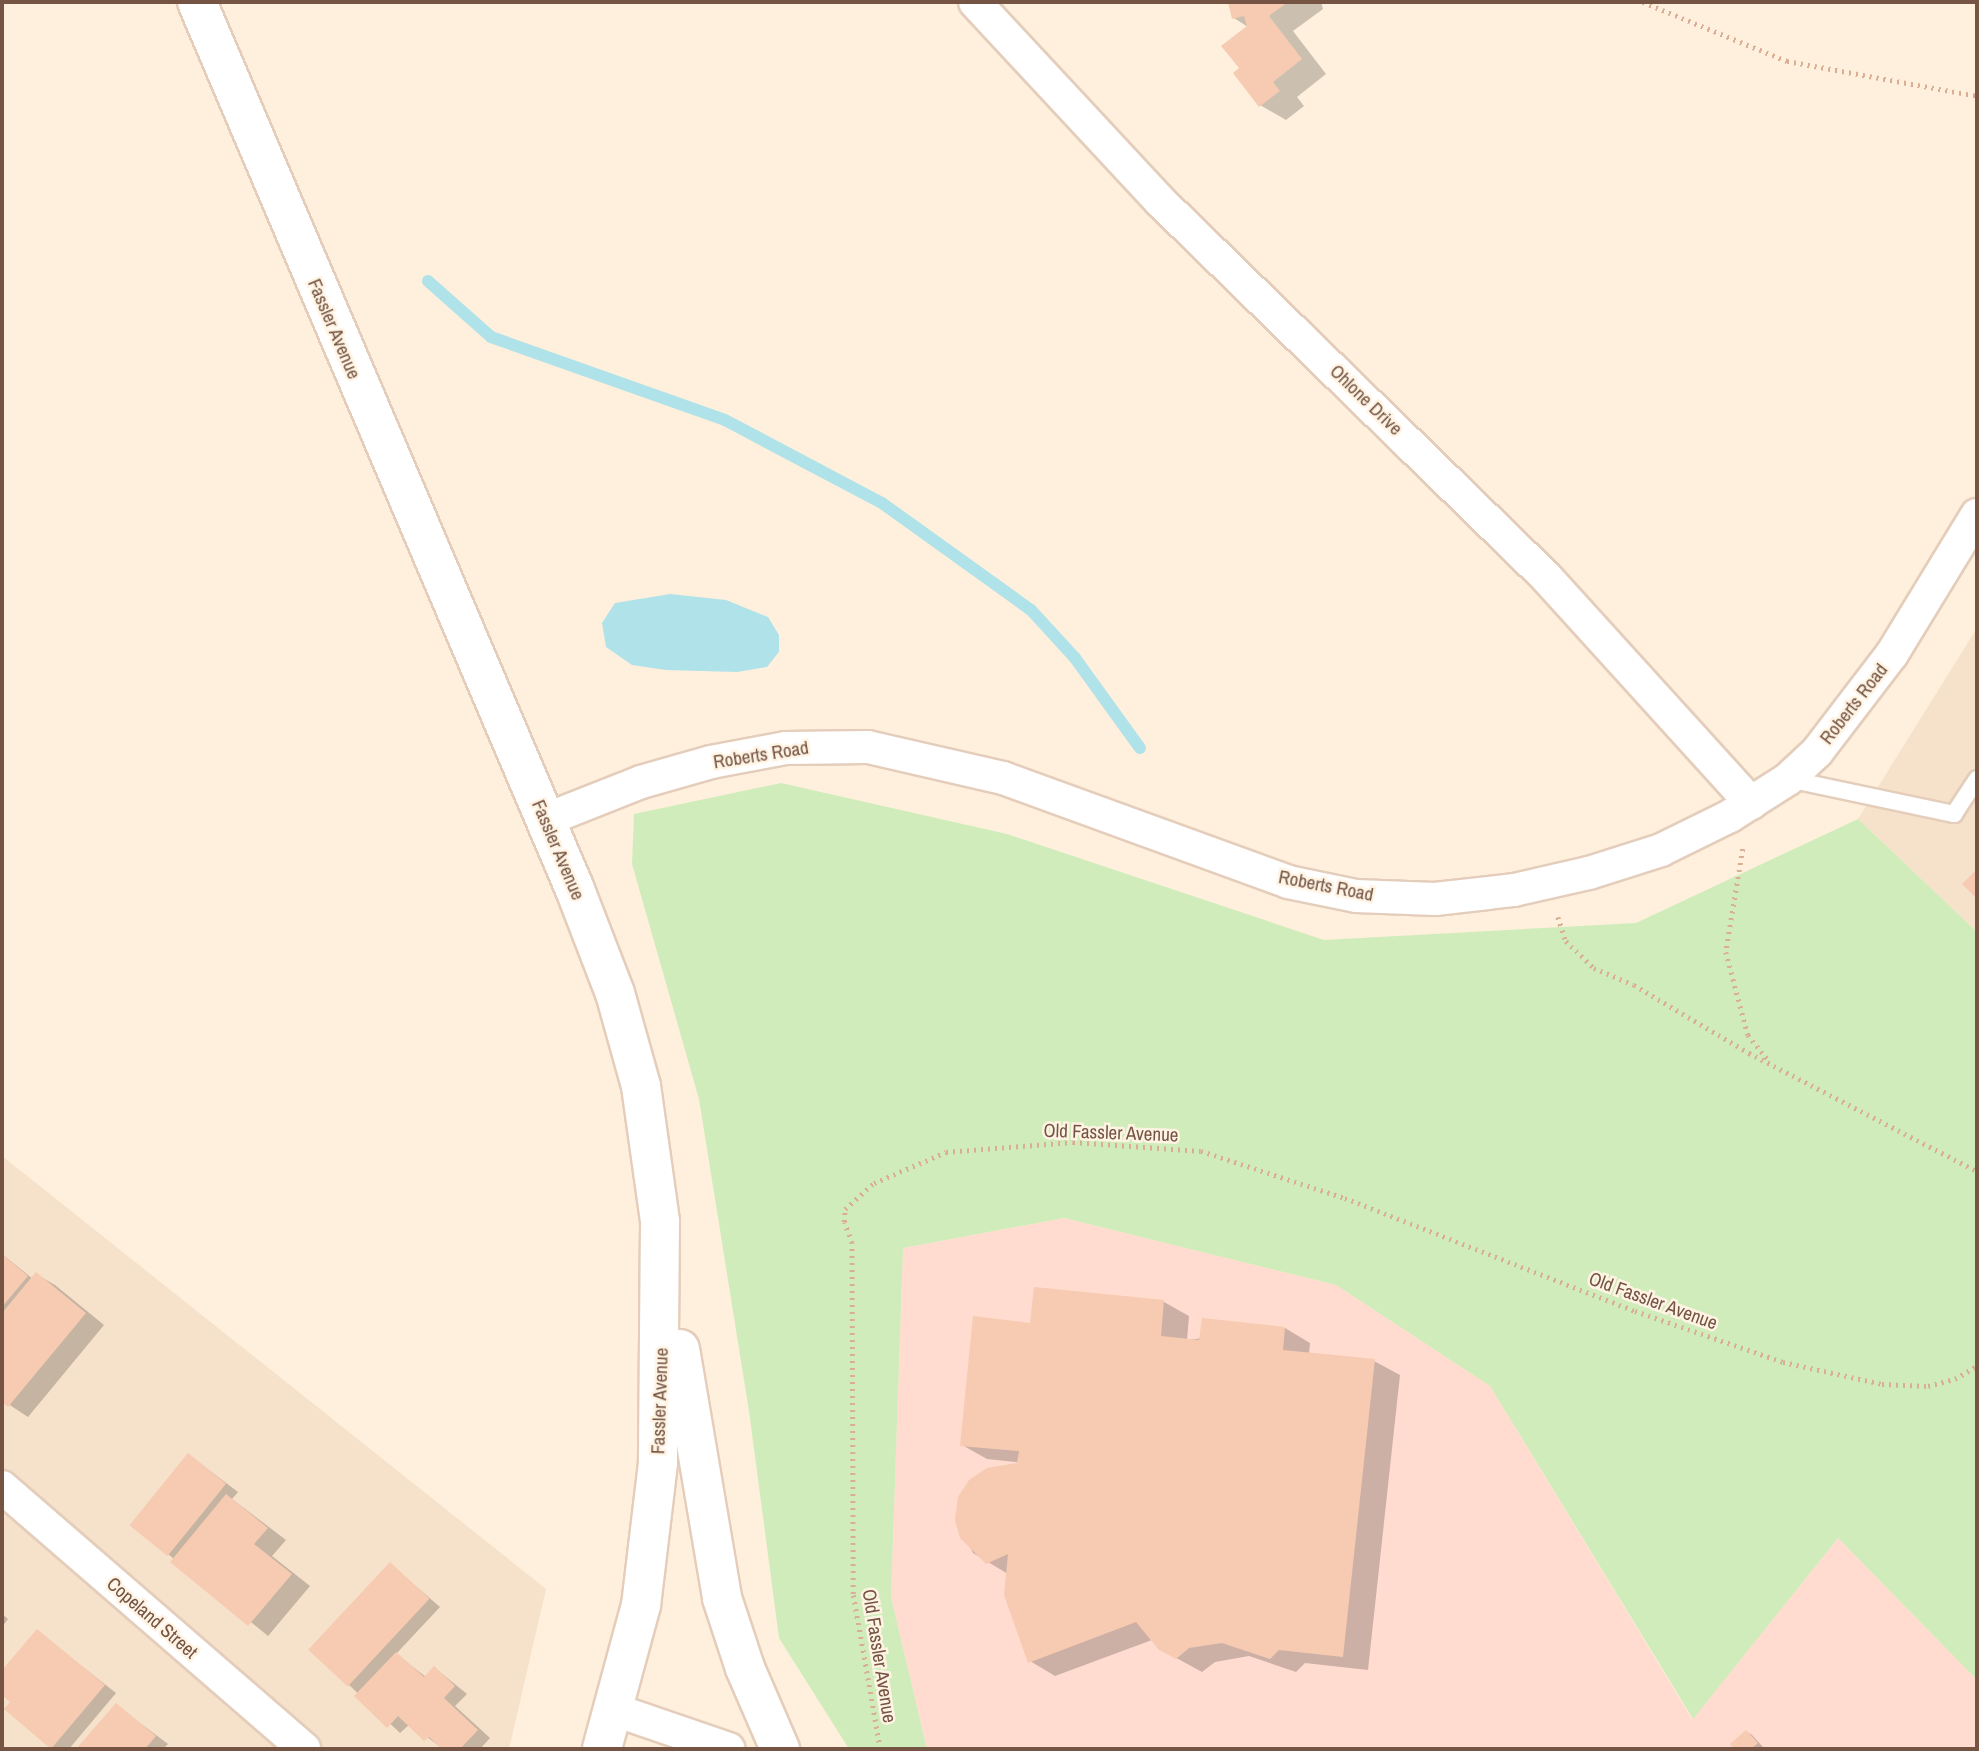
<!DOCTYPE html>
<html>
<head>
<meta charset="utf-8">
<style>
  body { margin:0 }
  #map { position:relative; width:1979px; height:1751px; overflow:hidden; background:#fef0dc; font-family:"Archivo Narrow",sans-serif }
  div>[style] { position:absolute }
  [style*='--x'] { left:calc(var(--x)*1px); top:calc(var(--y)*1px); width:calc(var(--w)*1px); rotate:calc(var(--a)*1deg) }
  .residential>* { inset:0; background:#f6e1ca }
  .commercial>* { inset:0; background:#ffdccf }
  .green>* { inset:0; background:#d0ecba }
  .water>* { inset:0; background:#b0e2e9 }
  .shadow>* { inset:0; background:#0003 }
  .stream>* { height:12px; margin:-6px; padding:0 6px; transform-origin:6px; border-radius:6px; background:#b0e2e9 }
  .building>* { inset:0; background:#f6cbb1; transform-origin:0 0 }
  .path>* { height:4.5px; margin-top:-2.25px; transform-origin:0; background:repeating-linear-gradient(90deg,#daae95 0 2px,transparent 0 7px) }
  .roads { filter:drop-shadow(2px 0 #e4cdbb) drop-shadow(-2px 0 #e4cdbb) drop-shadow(0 2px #e4cdbb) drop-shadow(0 -2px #e4cdbb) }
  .service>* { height:16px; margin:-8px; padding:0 8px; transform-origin:8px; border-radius:8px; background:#fff }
  .minor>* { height:32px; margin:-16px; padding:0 16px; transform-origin:16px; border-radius:16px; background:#fff }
  .tertiary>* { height:38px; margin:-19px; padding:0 19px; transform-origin:19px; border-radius:19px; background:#fff }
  span { translate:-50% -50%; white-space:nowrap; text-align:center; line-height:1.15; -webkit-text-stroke:5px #fff4e4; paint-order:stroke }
  .street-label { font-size:19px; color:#755443 }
  .frame { position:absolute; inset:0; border:4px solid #755443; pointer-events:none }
</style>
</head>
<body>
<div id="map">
  <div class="residential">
    <i style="clip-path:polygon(1977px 628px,1977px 932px,1858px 819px)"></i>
    <i style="clip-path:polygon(2px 1156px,546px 1589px,509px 1749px,2px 1749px)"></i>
  </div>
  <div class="commercial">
    <i style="clip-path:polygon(1064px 1218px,1336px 1285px,1490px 1386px,1692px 1719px,1838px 1538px,1977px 1680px,1977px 1749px,927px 1749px,891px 1597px,903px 1248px)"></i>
  </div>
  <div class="green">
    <i style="clip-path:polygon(781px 783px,1007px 834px,1324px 940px,1636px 923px,1858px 819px,1977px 932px,1977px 1680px,1838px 1538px,1693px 1719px,1490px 1386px,1336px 1285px,1064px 1218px,903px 1248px,891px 1597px,927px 1749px,849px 1749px,779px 1638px,749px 1411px,699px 1099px,632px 864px,634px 814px)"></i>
  </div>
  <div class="water">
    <i style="clip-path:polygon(670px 594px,726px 600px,768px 617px,779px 635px,779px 652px,767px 667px,737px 672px,666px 670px,632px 665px,606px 647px,602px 623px,615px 603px)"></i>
  </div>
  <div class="shadow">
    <i style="clip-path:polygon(1230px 2px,1321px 2px,1323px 9px,1293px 31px,1326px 74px,1297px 97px,1304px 106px,1286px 120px,1260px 105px,1241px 69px,1248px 27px,1234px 18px)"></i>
    <i style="clip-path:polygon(2px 1254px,33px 1279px,36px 1274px,55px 1285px,104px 1325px,28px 1417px,2px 1400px)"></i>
    <i style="clip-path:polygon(1036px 1289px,1164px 1302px,1189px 1316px,1187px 1340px,1285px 1328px,1310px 1343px,1309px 1354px,1374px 1361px,1400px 1375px,1368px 1670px,1305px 1663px,1296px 1672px,1249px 1656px,1215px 1662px,1202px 1672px,1160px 1649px,1152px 1640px,1055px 1676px,1030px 1661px,1008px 1574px,973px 1553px,957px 1520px,1024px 1463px,987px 1459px,962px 1445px,1032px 1325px)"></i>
    <i style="clip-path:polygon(189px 1455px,238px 1492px,232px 1499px,286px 1540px,272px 1556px,310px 1586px,268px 1636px,168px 1554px)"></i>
    <i style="clip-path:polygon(390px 1564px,440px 1607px,396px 1654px,426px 1677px,435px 1668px,467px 1694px,455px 1706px,490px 1738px,480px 1749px,443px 1749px,410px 1724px,400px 1733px,348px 1684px)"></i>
    <i style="clip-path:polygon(2px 1614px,8px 1619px,2px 1627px)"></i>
    <i style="clip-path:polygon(37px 1631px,116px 1693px,69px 1749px,52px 1747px,2px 1693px,2px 1673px)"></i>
    <i style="clip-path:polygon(116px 1705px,168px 1744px,163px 1749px,78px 1749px)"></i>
    <i style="clip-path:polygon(1747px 1732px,1752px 1735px,1763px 1747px,1737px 1749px,1732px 1744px)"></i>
  </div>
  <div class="stream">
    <i style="--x:428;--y:281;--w:84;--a:41.6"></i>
    <i style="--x:491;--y:337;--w:248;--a:19.5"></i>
    <i style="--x:725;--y:420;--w:178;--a:27.9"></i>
    <i style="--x:882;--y:503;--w:183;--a:35.7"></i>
    <i style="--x:1031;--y:610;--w:65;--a:47.5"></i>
    <i style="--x:1075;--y:658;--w:111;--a:54.2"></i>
  </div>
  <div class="building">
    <i style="clip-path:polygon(1228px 2px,1288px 2px,1269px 16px,1302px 59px,1273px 82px,1280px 91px,1259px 107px,1233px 73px,1239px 68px,1221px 46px,1247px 26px,1244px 16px,1232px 19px)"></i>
    <i style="clip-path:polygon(1977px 869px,1977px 899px,1962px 884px)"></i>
    <i style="clip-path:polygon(2px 1254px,28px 1276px,2px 1307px)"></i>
    <i style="clip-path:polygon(36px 1272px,86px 1313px,8px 1407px,2px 1402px,2px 1313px)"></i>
    <i style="clip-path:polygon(1034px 1287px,1164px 1300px,1161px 1336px,1199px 1340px,1202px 1318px,1285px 1327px,1283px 1350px,1375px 1359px,1343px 1657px,1279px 1650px,1270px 1659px,1222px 1643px,1189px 1648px,1176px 1659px,1159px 1650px,1136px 1622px,1028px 1663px,1004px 1595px,1008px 1554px,986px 1564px,960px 1538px,955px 1520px,958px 1497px,969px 1480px,987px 1468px,1017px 1463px,1019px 1451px,960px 1446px,973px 1316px,1030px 1323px)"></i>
    <i style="left:188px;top:1453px;width:49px;height:93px;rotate:39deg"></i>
    <i style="clip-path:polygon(226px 1494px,268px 1528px,254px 1544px,292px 1574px,248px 1626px,170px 1562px)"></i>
    <i style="left:390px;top:1562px;width:54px;height:120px;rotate:43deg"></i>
    <i style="clip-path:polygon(37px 1629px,105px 1685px,51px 1749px,4px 1709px,10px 1702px,2px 1695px,2px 1670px)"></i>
    <i style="clip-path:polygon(396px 1652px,424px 1677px,434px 1666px,455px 1686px,444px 1698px,478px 1730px,460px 1749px,442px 1749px,429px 1737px,424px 1741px,398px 1716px,387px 1728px,354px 1696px)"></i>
    <i style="clip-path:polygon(116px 1703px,156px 1736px,145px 1749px,76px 1749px)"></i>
    <i style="clip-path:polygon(1746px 1730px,1758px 1743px,1751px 1749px,1734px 1749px,1730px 1744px)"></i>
  </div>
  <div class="path">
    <i style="--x:1643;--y:2;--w:156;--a:22.3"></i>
    <i style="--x:1787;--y:61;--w:193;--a:10.4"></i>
    <i style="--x:1743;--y:849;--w:104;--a:99.4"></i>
    <i style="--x:1726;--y:952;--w:86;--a:75.2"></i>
    <i style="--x:1748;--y:1035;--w:32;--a:51"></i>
    <i style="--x:1558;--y:917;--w:25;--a:72"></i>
    <i style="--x:1566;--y:941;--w:39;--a:44"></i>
    <i style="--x:1594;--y:968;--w:43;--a:23"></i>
    <i style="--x:1634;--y:985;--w:134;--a:30.6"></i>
    <i style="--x:1749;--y:1053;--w:257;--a:27.4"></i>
    <i style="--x:880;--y:1749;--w:157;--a:-99.9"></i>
    <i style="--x:853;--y:1594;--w:351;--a:-90.2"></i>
    <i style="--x:852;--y:1243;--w:22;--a:-111"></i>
    <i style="--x:844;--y:1222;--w:13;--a:-86"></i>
    <i style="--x:845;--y:1209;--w:39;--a:-42"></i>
    <i style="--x:874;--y:1183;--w:78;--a:-23.3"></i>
    <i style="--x:946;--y:1152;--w:127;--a:-4.5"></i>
    <i style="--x:1073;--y:1142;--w:128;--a:4"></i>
    <i style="--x:1201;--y:1151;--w:151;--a:18.1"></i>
    <i style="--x:1345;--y:1198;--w:311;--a:21.3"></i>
    <i style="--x:1635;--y:1311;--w:157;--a:19"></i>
    <i style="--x:1783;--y:1362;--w:101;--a:12.5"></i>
    <i style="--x:1882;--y:1384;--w:46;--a:2.5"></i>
    <i style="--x:1928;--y:1386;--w:28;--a:-15"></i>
    <i style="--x:1955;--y:1379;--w:26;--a:-31"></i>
  </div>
  <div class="roads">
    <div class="service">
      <i style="--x:1788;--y:779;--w:170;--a:11.9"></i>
      <i style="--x:1954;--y:814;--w:42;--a:-56.7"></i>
    </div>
    <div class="minor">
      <i style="--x:975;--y:2;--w:272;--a:47.1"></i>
      <i style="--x:1160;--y:201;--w:540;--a:44.25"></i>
      <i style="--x:1547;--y:578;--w:304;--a:47.8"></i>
      <i style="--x:545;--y:820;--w:103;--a:-21.6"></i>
      <i style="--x:641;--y:782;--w:73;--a:-15.9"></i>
      <i style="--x:711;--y:762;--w:76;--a:-10.6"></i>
      <i style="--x:786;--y:748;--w:82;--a:-0.7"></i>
      <i style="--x:868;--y:747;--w:139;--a:12.9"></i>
      <i style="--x:1003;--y:778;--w:303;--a:20"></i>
      <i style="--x:1288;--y:882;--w:69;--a:11.6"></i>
      <i style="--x:1356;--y:896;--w:79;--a:2.2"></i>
      <i style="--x:1435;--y:899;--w:80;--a:-6.5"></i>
      <i style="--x:1514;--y:890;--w:77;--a:-12.8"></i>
      <i style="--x:1589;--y:873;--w:76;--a:-17.7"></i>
      <i style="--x:1661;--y:850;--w:77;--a:-26.2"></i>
      <i style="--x:1730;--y:816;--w:69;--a:-32.5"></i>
      <i style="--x:1788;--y:779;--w:40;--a:-43"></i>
      <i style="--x:1817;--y:752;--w:123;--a:-52.6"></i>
      <i style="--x:1892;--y:654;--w:163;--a:-58.6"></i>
      <i style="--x:2;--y:1487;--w:400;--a:40.9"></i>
      <i style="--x:615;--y:1710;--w:120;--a:18.9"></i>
    </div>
    <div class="tertiary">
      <i style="--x:197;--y:2;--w:962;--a:66.93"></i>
      <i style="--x:574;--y:887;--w:114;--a:68.9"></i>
      <i style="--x:615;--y:993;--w:97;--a:74.4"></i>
      <i style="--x:641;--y:1086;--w:137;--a:82"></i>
      <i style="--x:660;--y:1222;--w:241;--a:90.5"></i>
      <i style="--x:658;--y:1463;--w:143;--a:96.8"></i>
      <i style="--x:641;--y:1605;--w:149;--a:105.2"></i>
      <i style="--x:680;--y:1349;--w:253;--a:80.4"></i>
      <i style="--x:722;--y:1598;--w:74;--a:71.8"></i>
      <i style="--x:745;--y:1668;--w:88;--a:66.6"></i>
    </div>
  </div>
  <div class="street-label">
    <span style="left:334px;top:329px;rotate:67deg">Fassler Avenue</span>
    <span style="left:1366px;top:400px;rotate:44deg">Ohlone Drive</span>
    <span style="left:1854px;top:704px;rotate:-52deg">Roberts Road</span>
    <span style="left:761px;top:755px;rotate:-9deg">Roberts Road</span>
    <span style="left:558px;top:850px;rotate:67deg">Fassler Avenue</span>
    <span style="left:1326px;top:886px;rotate:11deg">Roberts Road</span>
    <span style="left:1111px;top:1133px;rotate:2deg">Old Fassler Avenue</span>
    <span style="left:1653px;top:1301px;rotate:20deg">Old Fassler Avenue</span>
    <span style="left:660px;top:1401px;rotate:-88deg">Fassler Avenue</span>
    <span style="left:152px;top:1618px;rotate:41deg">Copeland Street</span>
    <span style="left:879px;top:1656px;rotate:81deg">Old Fassler Avenue</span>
  </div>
  <div class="frame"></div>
</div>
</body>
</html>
